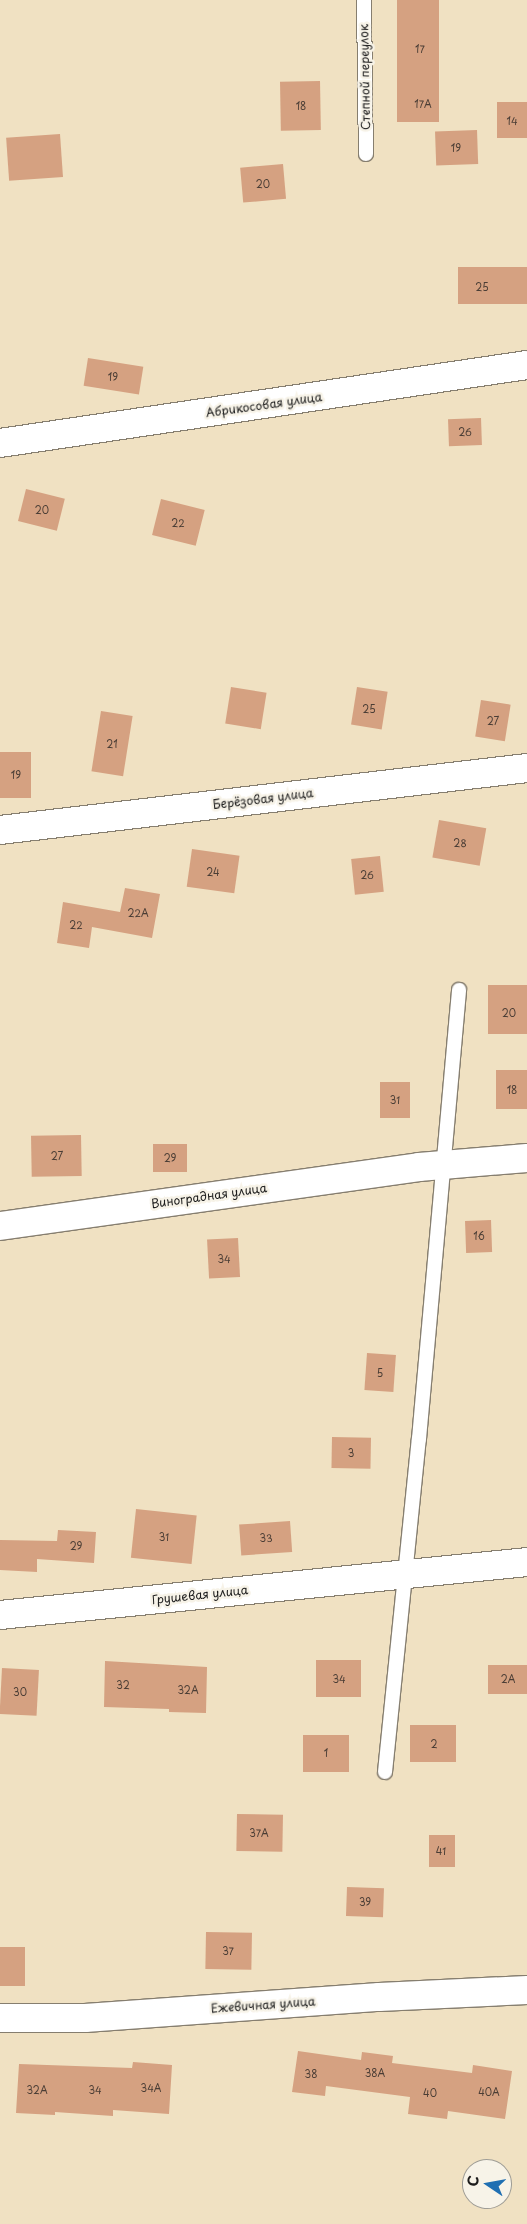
<!DOCTYPE html>
<html>
<head>
<meta charset="utf-8">
<style>
  body { margin:0 }
  #map { position:relative; width:527px; height:2224px; overflow:hidden; background:#f0e1c2; font-family:"Playpen Sans",sans-serif }
  div>[style] { position:absolute }
  [style*='--x'] { left:calc(var(--x)*1px); top:calc(var(--y)*1px); width:calc(var(--w)*1px); rotate:calc(var(--a)*1deg) }
  .building>* { inset:0; background:#d5a181; transform-origin:0 0 }
  .roads { filter:drop-shadow(1px 0 #867e6f) drop-shadow(-1px 0 #867e6f) drop-shadow(0 1px #867e6f) drop-shadow(0 -1px #867e6f) }
  .service>* { height:14px; margin:-7px; padding:0 7px; transform-origin:7px; border-radius:7px; background:#fff }
  .minor>* { height:28px; margin:-14px; padding:0 14px; transform-origin:14px; border-radius:14px; background:#fff }
  span { translate:-50% -50%; white-space:nowrap; text-align:center; line-height:1.15; -webkit-text-stroke:5px #f7f3e8; paint-order:stroke }
  .number-label { font-size:10px; color:#4a3d35 }
  .number-label span { -webkit-text-stroke-width:0 }
  .street-label { font-size:12px; color:#1c1c1c }
  .north { position:absolute; left:462px; top:2159px; width:50px; height:50px; box-sizing:border-box; background:#f7f3e8; border:1px solid #9f9d96; border-radius:50%; rotate:282deg; font-size:14px; font-weight:700; line-height:20px; text-align:center; color:#1c1c1c }
  .north::after { content:''; display:block; margin:auto; width:18px; height:22px; background:#1f6fb2; clip-path:polygon(50% 0,100% 100%,50% 72%,0 100%) }
</style>
</head>
<body>
<div id="map">
  <div class="building">
    <i style="left:397px;top:0;width:42px;height:122px"></i>
    <i style="left:320px;top:81px;width:49px;height:40px;rotate:89deg"></i>
    <i style="left:527px;top:102px;width:36px;height:30px;rotate:90deg"></i>
    <i style="left:477px;top:130px;width:34px;height:42px;rotate:88deg"></i>
    <i style="left:60px;top:134px;width:43px;height:54px;rotate:86deg"></i>
    <i style="left:283px;top:164px;width:35px;height:43px;rotate:85deg"></i>
    <i style="left:527px;top:267px;width:37px;height:69px;rotate:90deg"></i>
    <i style="left:88px;top:358px;width:56px;height:28px;rotate:9deg"></i>
    <i style="left:481px;top:418px;width:27px;height:33px;rotate:88deg"></i>
    <i style="left:26px;top:489px;width:40px;height:33px;rotate:14deg"></i>
    <i style="left:161px;top:499px;width:45px;height:37px;rotate:14deg"></i>
    <i style="left:231px;top:687px;width:36px;height:37px;rotate:9deg"></i>
    <i style="left:357px;top:687px;width:31px;height:38px;rotate:9deg"></i>
    <i style="left:481px;top:700px;width:30px;height:37px;rotate:9deg"></i>
    <i style="left:101px;top:711px;width:32px;height:61px;rotate:9deg"></i>
    <i style="left:0;top:752px;width:31px;height:46px"></i>
    <i style="left:439px;top:820px;width:48px;height:38px;rotate:10deg"></i>
    <i style="left:192px;top:849px;width:48px;height:38px;rotate:8deg"></i>
    <i style="left:380px;top:856px;width:36px;height:29px;rotate:84deg"></i>
    <i style="clip-path:polygon(125px 888px,160px 894px,152px 938px,92px 927px,89px 948px,57px 943px,63px 902px,120px 912px)"></i>
    <i style="left:527px;top:985px;width:49px;height:39px;rotate:90deg"></i>
    <i style="left:496px;top:1070px;width:31px;height:39px"></i>
    <i style="left:380px;top:1082px;width:30px;height:36px"></i>
    <i style="left:81px;top:1135px;width:41px;height:50px;rotate:89deg"></i>
    <i style="left:153px;top:1144px;width:34px;height:28px"></i>
    <i style="left:491px;top:1220px;width:32px;height:26px;rotate:88deg"></i>
    <i style="left:238px;top:1238px;width:39px;height:31px;rotate:87deg"></i>
    <i style="left:367px;top:1353px;width:29px;height:37px;rotate:4deg"></i>
    <i style="left:332px;top:1437px;width:39px;height:31px;rotate:1deg"></i>
    <i style="left:136px;top:1509px;width:61px;height:49px;rotate:6deg"></i>
    <i style="left:290px;top:1521px;width:31px;height:51px;rotate:86deg"></i>
    <i style="clip-path:polygon(58px 1530px,96px 1532px,94px 1563px,37px 1559px,37px 1572px,0 1570px,0 1540px,57px 1541px)"></i>
    <i style="left:316px;top:1660px;width:45px;height:37px"></i>
    <i style="clip-path:polygon(105px 1661px,207px 1667px,206px 1713px,169px 1712px,169px 1709px,104px 1707px)"></i>
    <i style="left:488px;top:1665px;width:39px;height:29px"></i>
    <i style="left:2px;top:1668px;width:37px;height:46px;rotate:3deg"></i>
    <i style="left:410px;top:1725px;width:46px;height:37px"></i>
    <i style="left:303px;top:1735px;width:46px;height:37px"></i>
    <i style="left:237px;top:1814px;width:46px;height:37px;rotate:1deg"></i>
    <i style="left:429px;top:1835px;width:26px;height:32px"></i>
    <i style="left:347px;top:1887px;width:37px;height:29px;rotate:2deg"></i>
    <i style="left:206px;top:1932px;width:46px;height:37px;rotate:1deg"></i>
    <i style="left:25px;top:1947px;width:39px;height:25px;rotate:90deg"></i>
    <i style="clip-path:polygon(298px 2051px,361px 2060px,362px 2052px,393px 2056px,392px 2063px,472px 2073px,473px 2065px,512px 2071px,505px 2119px,448px 2111px,447px 2119px,408px 2114px,410px 2097px,326px 2086px,325px 2096px,292px 2092px)"></i>
    <i style="clip-path:polygon(133px 2062px,172px 2065px,169px 2114px,113px 2110px,113px 2116px,55px 2112px,55px 2115px,16px 2113px,19px 2064px,132px 2068px)"></i>
  </div>
  <div class="roads">
    <div class="service">
      <i style="--x:364;--y:0;--w:154;--a:89.3"></i>
      <i style="--x:385;--y:1772;--w:335;--a:-84.2"></i>
      <i style="--x:419;--y:1439;--w:451;--a:-84.9"></i>
    </div>
    <div class="minor">
      <i style="--x:0;--y:443;--w:533;--a:-8.42"></i>
      <i style="--x:0;--y:830;--w:531;--a:-6.71"></i>
      <i style="--x:0;--y:1226;--w:423;--a:-8"></i>
      <i style="--x:419;--y:1167;--w:108;--a:-4.8"></i>
      <i style="--x:0;--y:1615;--w:530;--a:-5.74"></i>
      <i style="--x:0;--y:2018;--w:85;--a:0"></i>
      <i style="--x:85;--y:2018;--w:295;--a:-4.1"></i>
      <i style="--x:379;--y:1997;--w:148;--a:-2.7"></i>
    </div>
  </div>
  <div class="number-label">
    <span style="left:420px;top:49px">17</span>
    <span style="left:423px;top:104px">17А</span>
    <span style="left:301px;top:106px">18</span>
    <span style="left:512px;top:121px">14</span>
    <span style="left:456px;top:148px">19</span>
    <span style="left:263px;top:184px">20</span>
    <span style="left:482px;top:287px">25</span>
    <span style="left:113px;top:377px">19</span>
    <span style="left:465px;top:432px">26</span>
    <span style="left:42px;top:510px">20</span>
    <span style="left:178px;top:523px">22</span>
    <span style="left:369px;top:709px">25</span>
    <span style="left:493px;top:721px">27</span>
    <span style="left:112px;top:744px">21</span>
    <span style="left:16px;top:775px">19</span>
    <span style="left:460px;top:843px">28</span>
    <span style="left:213px;top:872px">24</span>
    <span style="left:367px;top:875px">26</span>
    <span style="left:138px;top:913px">22А</span>
    <span style="left:76px;top:925px">22</span>
    <span style="left:509px;top:1013px">20</span>
    <span style="left:512px;top:1090px">18</span>
    <span style="left:395px;top:1100px">31</span>
    <span style="left:57px;top:1156px">27</span>
    <span style="left:170px;top:1158px">29</span>
    <span style="left:479px;top:1236px">16</span>
    <span style="left:224px;top:1259px">34</span>
    <span style="left:380px;top:1373px">5</span>
    <span style="left:351px;top:1453px">3</span>
    <span style="left:164px;top:1537px">31</span>
    <span style="left:266px;top:1538px">33</span>
    <span style="left:76px;top:1546px">29</span>
    <span style="left:339px;top:1679px">34</span>
    <span style="left:508px;top:1679px">2А</span>
    <span style="left:123px;top:1685px">32</span>
    <span style="left:188px;top:1690px">32А</span>
    <span style="left:20px;top:1692px">30</span>
    <span style="left:434px;top:1744px">2</span>
    <span style="left:326px;top:1753px">1</span>
    <span style="left:259px;top:1833px">37А</span>
    <span style="left:441px;top:1851px">41</span>
    <span style="left:365px;top:1902px">39</span>
    <span style="left:228px;top:1951px">37</span>
    <span style="left:375px;top:2073px">38А</span>
    <span style="left:311px;top:2074px">38</span>
    <span style="left:151px;top:2088px">34А</span>
    <span style="left:37px;top:2090px">32А</span>
    <span style="left:95px;top:2090px">34</span>
    <span style="left:489px;top:2092px">40А</span>
    <span style="left:430px;top:2093px">40</span>
  </div>
  <div class="street-label">
    <span style="left:365px;top:77px;rotate:-91deg">Степной переулок</span>
    <span style="left:264px;top:405px;rotate:-8deg">Абрикосовая улица</span>
    <span style="left:263px;top:799px;rotate:-7deg">Берёзовая улица</span>
    <span style="left:209px;top:1196px;rotate:-8deg">Виноградная улица</span>
    <span style="left:200px;top:1595px;rotate:-6deg">Грушевая улица</span>
    <span style="left:263px;top:2005px;rotate:-4deg">Ежевичная улица</span>
  </div>
  <div class="north">С</div>
</div>
</body>
</html>
